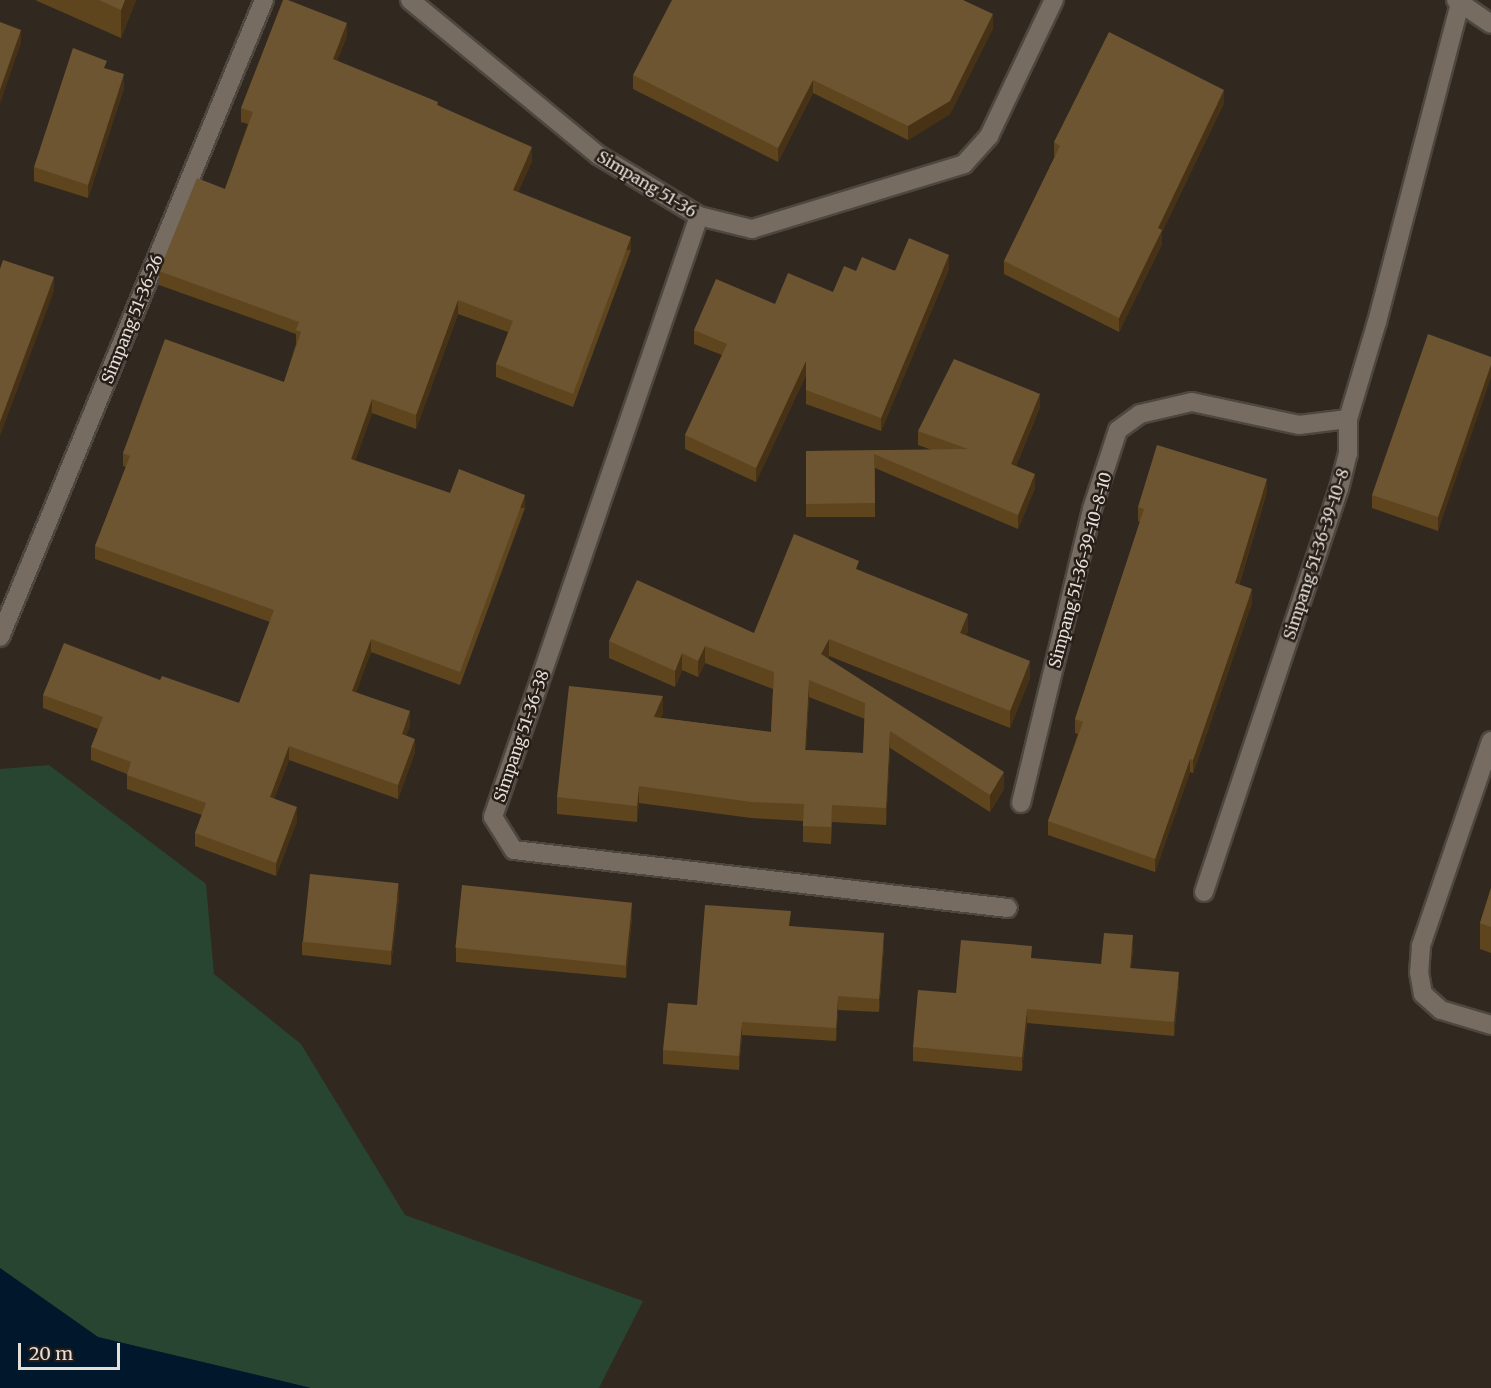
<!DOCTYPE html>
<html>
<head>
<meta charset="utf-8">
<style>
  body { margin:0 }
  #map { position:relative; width:1491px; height:1388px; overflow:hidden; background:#312820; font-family:Merriweather,serif }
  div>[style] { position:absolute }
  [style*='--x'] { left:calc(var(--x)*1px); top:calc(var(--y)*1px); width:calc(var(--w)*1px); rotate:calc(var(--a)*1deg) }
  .green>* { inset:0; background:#274530 }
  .water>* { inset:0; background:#01182c }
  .roads { filter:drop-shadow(2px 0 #4e473f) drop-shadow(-2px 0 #4e473f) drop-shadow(0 2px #4e473f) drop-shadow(0 -2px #4e473f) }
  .minor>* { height:18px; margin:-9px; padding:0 9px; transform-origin:9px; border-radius:9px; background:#766c62 }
  .wall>* { inset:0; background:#5f451e }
  .shaded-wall>* { inset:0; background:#473216; transform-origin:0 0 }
  .building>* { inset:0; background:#6d5532; transform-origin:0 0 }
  span { translate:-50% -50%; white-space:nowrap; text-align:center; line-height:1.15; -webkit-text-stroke:5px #271f17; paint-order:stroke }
  .street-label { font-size:16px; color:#e5dfda }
  .scale { position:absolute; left:18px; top:1343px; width:102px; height:27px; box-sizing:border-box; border:3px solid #e5dfda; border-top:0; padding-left:8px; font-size:18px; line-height:21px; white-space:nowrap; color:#e5dfda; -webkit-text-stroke:4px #271f17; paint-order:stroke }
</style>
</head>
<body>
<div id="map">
  <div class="green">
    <i style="clip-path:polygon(49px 765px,206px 884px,214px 974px,301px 1044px,405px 1215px,643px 1301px,599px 1388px,311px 1388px,98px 1337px,0 1268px,0 769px)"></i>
  </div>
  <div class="water">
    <i style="clip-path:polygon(0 1268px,98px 1337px,311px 1388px,0 1388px)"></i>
  </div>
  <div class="roads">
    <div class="minor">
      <i style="--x:410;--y:0;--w:244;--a:39.5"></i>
      <i style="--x:598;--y:155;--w:118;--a:31.1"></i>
      <i style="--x:699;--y:216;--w:55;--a:13.8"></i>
      <i style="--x:752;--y:229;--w:222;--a:-17"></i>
      <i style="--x:964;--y:164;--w:38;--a:-48"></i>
      <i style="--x:989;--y:136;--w:151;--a:-64.5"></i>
      <i style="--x:1456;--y:0;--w:42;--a:34.4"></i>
      <i style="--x:699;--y:216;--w:635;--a:108.92"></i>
      <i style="--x:493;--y:817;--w:39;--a:58"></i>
      <i style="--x:514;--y:850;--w:497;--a:6.7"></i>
      <i style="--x:0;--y:637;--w:690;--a:-67.49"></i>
      <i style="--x:1491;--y:741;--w:217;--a:108.9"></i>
      <i style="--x:1421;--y:946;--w:26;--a:94"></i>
      <i style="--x:1419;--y:972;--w:22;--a:80"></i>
      <i style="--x:1423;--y:994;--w:24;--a:42"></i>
      <i style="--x:1441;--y:1010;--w:52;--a:16.7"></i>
      <i style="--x:1021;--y:803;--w:302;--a:-76.4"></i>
      <i style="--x:1092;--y:509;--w:83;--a:-71.8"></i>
      <i style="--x:1118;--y:430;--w:27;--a:-36"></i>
      <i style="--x:1140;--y:414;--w:53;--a:-13"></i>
      <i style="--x:1192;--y:402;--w:109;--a:12.1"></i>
      <i style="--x:1299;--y:425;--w:49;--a:-7"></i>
      <i style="--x:1204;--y:892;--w:425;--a:-71.5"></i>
      <i style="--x:1339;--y:489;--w:36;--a:-76"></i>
      <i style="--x:1348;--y:454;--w:35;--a:-90"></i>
      <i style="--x:1348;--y:419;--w:101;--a:-73.4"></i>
      <i style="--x:1377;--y:322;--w:330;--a:-75.4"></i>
    </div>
  </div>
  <div class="wall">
    <i style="clip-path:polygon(35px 0,136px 0,121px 38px)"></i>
    <i style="clip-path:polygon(993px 28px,950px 114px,908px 140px,813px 93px,778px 162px,633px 89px,633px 75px)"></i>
    <i style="clip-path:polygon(347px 36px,337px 61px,438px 105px,532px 161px,518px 192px,631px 250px,573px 407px,496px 377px,496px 364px,508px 332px,458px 314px,416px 429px,372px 413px,355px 461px,450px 493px,525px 508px,460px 685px,371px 652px,356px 692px,410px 725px,406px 736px,415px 752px,398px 799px,289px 760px,274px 799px,297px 821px,276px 876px,195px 846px,195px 833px,202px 815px,127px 789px,127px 774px,91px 760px,91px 747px,98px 729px,43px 708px,43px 695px,160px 680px,239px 703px,270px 622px,95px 559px,95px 546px,126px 467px,123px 466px,123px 453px,284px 382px,296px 344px,296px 334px,159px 285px,159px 271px,225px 189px,248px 124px,241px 122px,241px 108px)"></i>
    <i style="clip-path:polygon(107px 69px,124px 88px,88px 198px,34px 181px,34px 167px)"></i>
    <i style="clip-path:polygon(1224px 103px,1162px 232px,1162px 244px,1119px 332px,1004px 274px,1004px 261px,1055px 156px,1054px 156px,1054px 142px)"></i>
    <i style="clip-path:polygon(949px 269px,881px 431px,806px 404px,806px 375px,756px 482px,685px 449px,685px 435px,722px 355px,694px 344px,694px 330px,775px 304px,833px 292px,856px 271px)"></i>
    <i style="clip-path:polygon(1491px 357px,1438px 531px,1372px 508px,1372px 495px)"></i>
    <i style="clip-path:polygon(1040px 407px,1016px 466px,1035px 488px,1018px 529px,875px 468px,875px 517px,806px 517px,806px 451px,932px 450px,918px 445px,918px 431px)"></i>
    <i style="clip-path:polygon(1267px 492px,1239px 585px,1252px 603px,1193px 773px,1190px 772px,1155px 872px,1048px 835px,1048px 821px,1078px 734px,1075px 733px,1075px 719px,1140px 522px,1138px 521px,1138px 507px)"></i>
    <i style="clip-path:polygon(evenodd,859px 570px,968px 631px,966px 635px,1030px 678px,1010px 728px,829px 656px,828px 659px,1004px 789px,990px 812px,890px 748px,886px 825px,832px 822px,831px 844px,803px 842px,803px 821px,751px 818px,639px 803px,637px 822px,557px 814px,557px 797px,663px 713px,661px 718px,771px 732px,773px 689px,705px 663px,698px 677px,682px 670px,675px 687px,609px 658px,609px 641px,754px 633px,859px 570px,809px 697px,865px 719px,863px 753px,806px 750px,809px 697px)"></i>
    <i style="clip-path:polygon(1491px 888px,1491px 953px,1480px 949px,1480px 923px)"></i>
    <i style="clip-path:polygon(399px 897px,391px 965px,302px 955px,302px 942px)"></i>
    <i style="clip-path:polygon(632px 917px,626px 978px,456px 962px,456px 948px)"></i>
    <i style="clip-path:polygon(790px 926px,884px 946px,879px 1012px,838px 1010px,836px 1041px,742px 1035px,739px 1070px,663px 1064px,663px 1050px,697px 1005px)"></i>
    <i style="clip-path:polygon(1133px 949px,1131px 968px,1179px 986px,1174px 1036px,1027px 1023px,1022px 1071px,913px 1061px,913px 1047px,1032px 959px,1101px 964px)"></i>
  </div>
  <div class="shaded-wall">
    <i style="clip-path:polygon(125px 0,136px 0,121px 38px,121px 10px)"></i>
    <i style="clip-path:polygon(993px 14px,993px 28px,950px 114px,908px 140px,908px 126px)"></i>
    <i style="clip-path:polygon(347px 23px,347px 36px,333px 72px,333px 59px)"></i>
    <i style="clip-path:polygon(21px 30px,21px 43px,0 104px,0 90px)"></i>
    <i style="clip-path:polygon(124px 74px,124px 88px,88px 198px,88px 185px)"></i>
    <i style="clip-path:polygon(813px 80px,813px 93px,778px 162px,778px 148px)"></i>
    <i style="clip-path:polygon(1224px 90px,1224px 103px,1162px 232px,1162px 244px,1119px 332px,1119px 318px,1158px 228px)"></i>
    <i style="clip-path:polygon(532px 147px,532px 161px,513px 203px,513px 190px)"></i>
    <i style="left:631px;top:237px;width:13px;height:167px;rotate:90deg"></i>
    <i style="clip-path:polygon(949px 255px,949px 269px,881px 431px,881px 418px)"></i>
    <i style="clip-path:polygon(54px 277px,54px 291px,0 436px,0 422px)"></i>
    <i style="clip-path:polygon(458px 300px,458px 314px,416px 429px,416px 415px)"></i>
    <i style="clip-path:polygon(806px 361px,806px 375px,756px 482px,756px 468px)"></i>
    <i style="clip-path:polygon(1491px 365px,1491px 378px,1438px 531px,1438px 517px)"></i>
    <i style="clip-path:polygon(1040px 394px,1040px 407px,1011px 478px,1011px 464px)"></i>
    <i style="clip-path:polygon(372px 399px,372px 413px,351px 473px,351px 459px)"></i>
    <i style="clip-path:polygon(1035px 474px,1035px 488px,1018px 529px,1018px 515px)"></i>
    <i style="clip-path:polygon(1267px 479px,1267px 492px,1235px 597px,1235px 583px)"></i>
    <i style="left:525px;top:495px;width:13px;height:189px;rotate:90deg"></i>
    <i style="clip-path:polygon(1252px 589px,1252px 603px,1193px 773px,1193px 760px)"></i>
    <i style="clip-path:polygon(968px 614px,968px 631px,960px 649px,960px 633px)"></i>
    <i style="clip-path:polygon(371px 639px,371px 652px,352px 704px,352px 691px)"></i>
    <i style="clip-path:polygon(829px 639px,829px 656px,821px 671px,821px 654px)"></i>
    <i style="clip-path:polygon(705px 646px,705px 663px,698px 677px,698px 661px)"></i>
    <i style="clip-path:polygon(682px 653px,682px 670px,675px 687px,675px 671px)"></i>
    <i style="clip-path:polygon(1030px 661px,1030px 678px,1010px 728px,1010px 711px)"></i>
    <i style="clip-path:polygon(809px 680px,809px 697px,805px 767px,805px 750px)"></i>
    <i style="clip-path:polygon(663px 696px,663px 713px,654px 734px,654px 717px)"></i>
    <i style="clip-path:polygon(410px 711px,410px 725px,402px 748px,402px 734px)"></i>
    <i style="clip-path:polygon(890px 731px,890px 748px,886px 825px,886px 808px)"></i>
    <i style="clip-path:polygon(415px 739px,415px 752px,398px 799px,398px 785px)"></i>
    <i style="clip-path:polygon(289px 746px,289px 760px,270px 811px,270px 797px)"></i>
    <i style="clip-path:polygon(1190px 759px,1190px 772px,1155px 872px,1155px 859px)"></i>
    <i style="clip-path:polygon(1004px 772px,1004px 789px,990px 812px,990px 795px)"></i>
    <i style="clip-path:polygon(639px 786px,639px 803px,637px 822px,637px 806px)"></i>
    <i style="clip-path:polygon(297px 807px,297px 821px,276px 876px,276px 863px)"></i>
    <i style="clip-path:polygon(399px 883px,399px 897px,391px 965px,391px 952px)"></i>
    <i style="clip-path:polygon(632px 903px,632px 917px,626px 978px,626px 964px)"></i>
    <i style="clip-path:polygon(884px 933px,884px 946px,879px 1012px,879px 999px)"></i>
    <i style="clip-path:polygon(1133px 935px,1133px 949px,1130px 982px,1130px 968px)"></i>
    <i style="clip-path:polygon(1179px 972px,1179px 986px,1174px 1036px,1174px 1022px)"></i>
    <i style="clip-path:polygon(838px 996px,838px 1010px,836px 1041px,836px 1028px)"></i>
    <i style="clip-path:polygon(1027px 1009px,1027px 1023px,1022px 1071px,1022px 1057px)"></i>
    <i style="clip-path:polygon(742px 1022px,742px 1035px,739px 1070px,739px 1056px)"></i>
  </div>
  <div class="building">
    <i style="clip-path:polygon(99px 0,125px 0,121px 10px)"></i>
    <i style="clip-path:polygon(283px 0,288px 0,347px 23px,333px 59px,438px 102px,437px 105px,532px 147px,513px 190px,631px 237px,573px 394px,496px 364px,513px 321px,458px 300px,416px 415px,372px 399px,351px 459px,450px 493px,459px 469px,525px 495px,460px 672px,371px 639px,352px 691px,410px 711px,402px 734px,415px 739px,398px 785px,289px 746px,270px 797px,297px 807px,276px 863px,195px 833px,206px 803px,127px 775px,131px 762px,91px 747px,103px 717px,43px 695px,64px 643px,160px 680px,162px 676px,239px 703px,274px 610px,95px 546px,130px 456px,123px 453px,165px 339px,284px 382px,301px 332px,296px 330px,299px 322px,159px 271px,197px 178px,225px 189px,253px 112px,241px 108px)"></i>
    <i style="clip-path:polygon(672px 0,963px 0,993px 14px,950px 101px,908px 126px,813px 80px,778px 148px,633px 75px)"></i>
    <i style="clip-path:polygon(0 22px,21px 30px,0 90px)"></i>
    <i style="clip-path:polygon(1109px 32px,1224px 90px,1158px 228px,1162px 230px,1119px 318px,1004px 261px,1060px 146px,1054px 142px)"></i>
    <i style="clip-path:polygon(73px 48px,107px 61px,104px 68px,124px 74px,88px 185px,34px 167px)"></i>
    <i style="clip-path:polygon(909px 238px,949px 255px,881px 418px,806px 390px,806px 361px,756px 468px,685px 435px,727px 344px,694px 330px,716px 279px,775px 304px,788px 273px,833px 292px,844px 266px,856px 271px,862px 257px,895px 271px)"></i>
    <i style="clip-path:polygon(3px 260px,54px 277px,0 422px,0 269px)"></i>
    <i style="clip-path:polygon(1428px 334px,1491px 357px,1491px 365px,1438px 517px,1372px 495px)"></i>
    <i style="clip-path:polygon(954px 359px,1040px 394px,1011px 464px,1035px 474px,1018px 515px,874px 454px,875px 503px,806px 504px,806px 451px,968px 449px,918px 431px)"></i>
    <i style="clip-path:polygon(1157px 445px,1267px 479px,1235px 583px,1252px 589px,1193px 760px,1190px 759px,1155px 859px,1048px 821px,1083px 722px,1075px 719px,1144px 509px,1138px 507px)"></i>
    <i style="clip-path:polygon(evenodd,794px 534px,859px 561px,856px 569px,968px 614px,960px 633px,1030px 661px,1010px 711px,829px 639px,821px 654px,1004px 772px,990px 795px,890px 731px,886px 808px,832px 805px,831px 827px,803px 826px,804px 804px,751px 802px,639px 786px,637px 806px,557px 797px,569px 686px,663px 696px,654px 717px,771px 732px,774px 672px,705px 646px,698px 661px,682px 653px,675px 671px,609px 641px,637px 580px,754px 633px,794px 534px,809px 680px,865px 703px,863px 753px,805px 750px,809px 680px)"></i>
    <i style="left:310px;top:874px;width:89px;height:68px;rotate:6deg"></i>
    <i style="left:462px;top:885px;width:171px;height:63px;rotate:6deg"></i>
    <i style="clip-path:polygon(1491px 888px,1491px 927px,1480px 923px)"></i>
    <i style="clip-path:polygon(705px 905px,791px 911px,789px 926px,884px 933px,879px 999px,838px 996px,836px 1028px,742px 1022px,739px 1056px,663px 1050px,668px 1003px,697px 1005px)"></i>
    <i style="clip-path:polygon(1104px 933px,1133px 935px,1130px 968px,1179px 972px,1174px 1022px,1027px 1009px,1022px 1057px,913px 1047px,918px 990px,956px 993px,961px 940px,1032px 946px,1031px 958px,1101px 964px)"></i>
  </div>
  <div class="street-label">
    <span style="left:647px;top:184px;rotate:31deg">Simpang 51-36</span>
    <span style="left:132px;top:319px;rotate:-68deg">Simpang 51-36-26</span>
    <span style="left:1316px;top:554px;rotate:-72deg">Simpang 51-36-39-10-8</span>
    <span style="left:1080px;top:570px;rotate:-75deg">Simpang 51-36-39-10-8-10</span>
    <span style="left:521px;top:736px;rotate:-71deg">Simpang 51-36-38</span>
  </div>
  <div class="scale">20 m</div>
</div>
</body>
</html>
